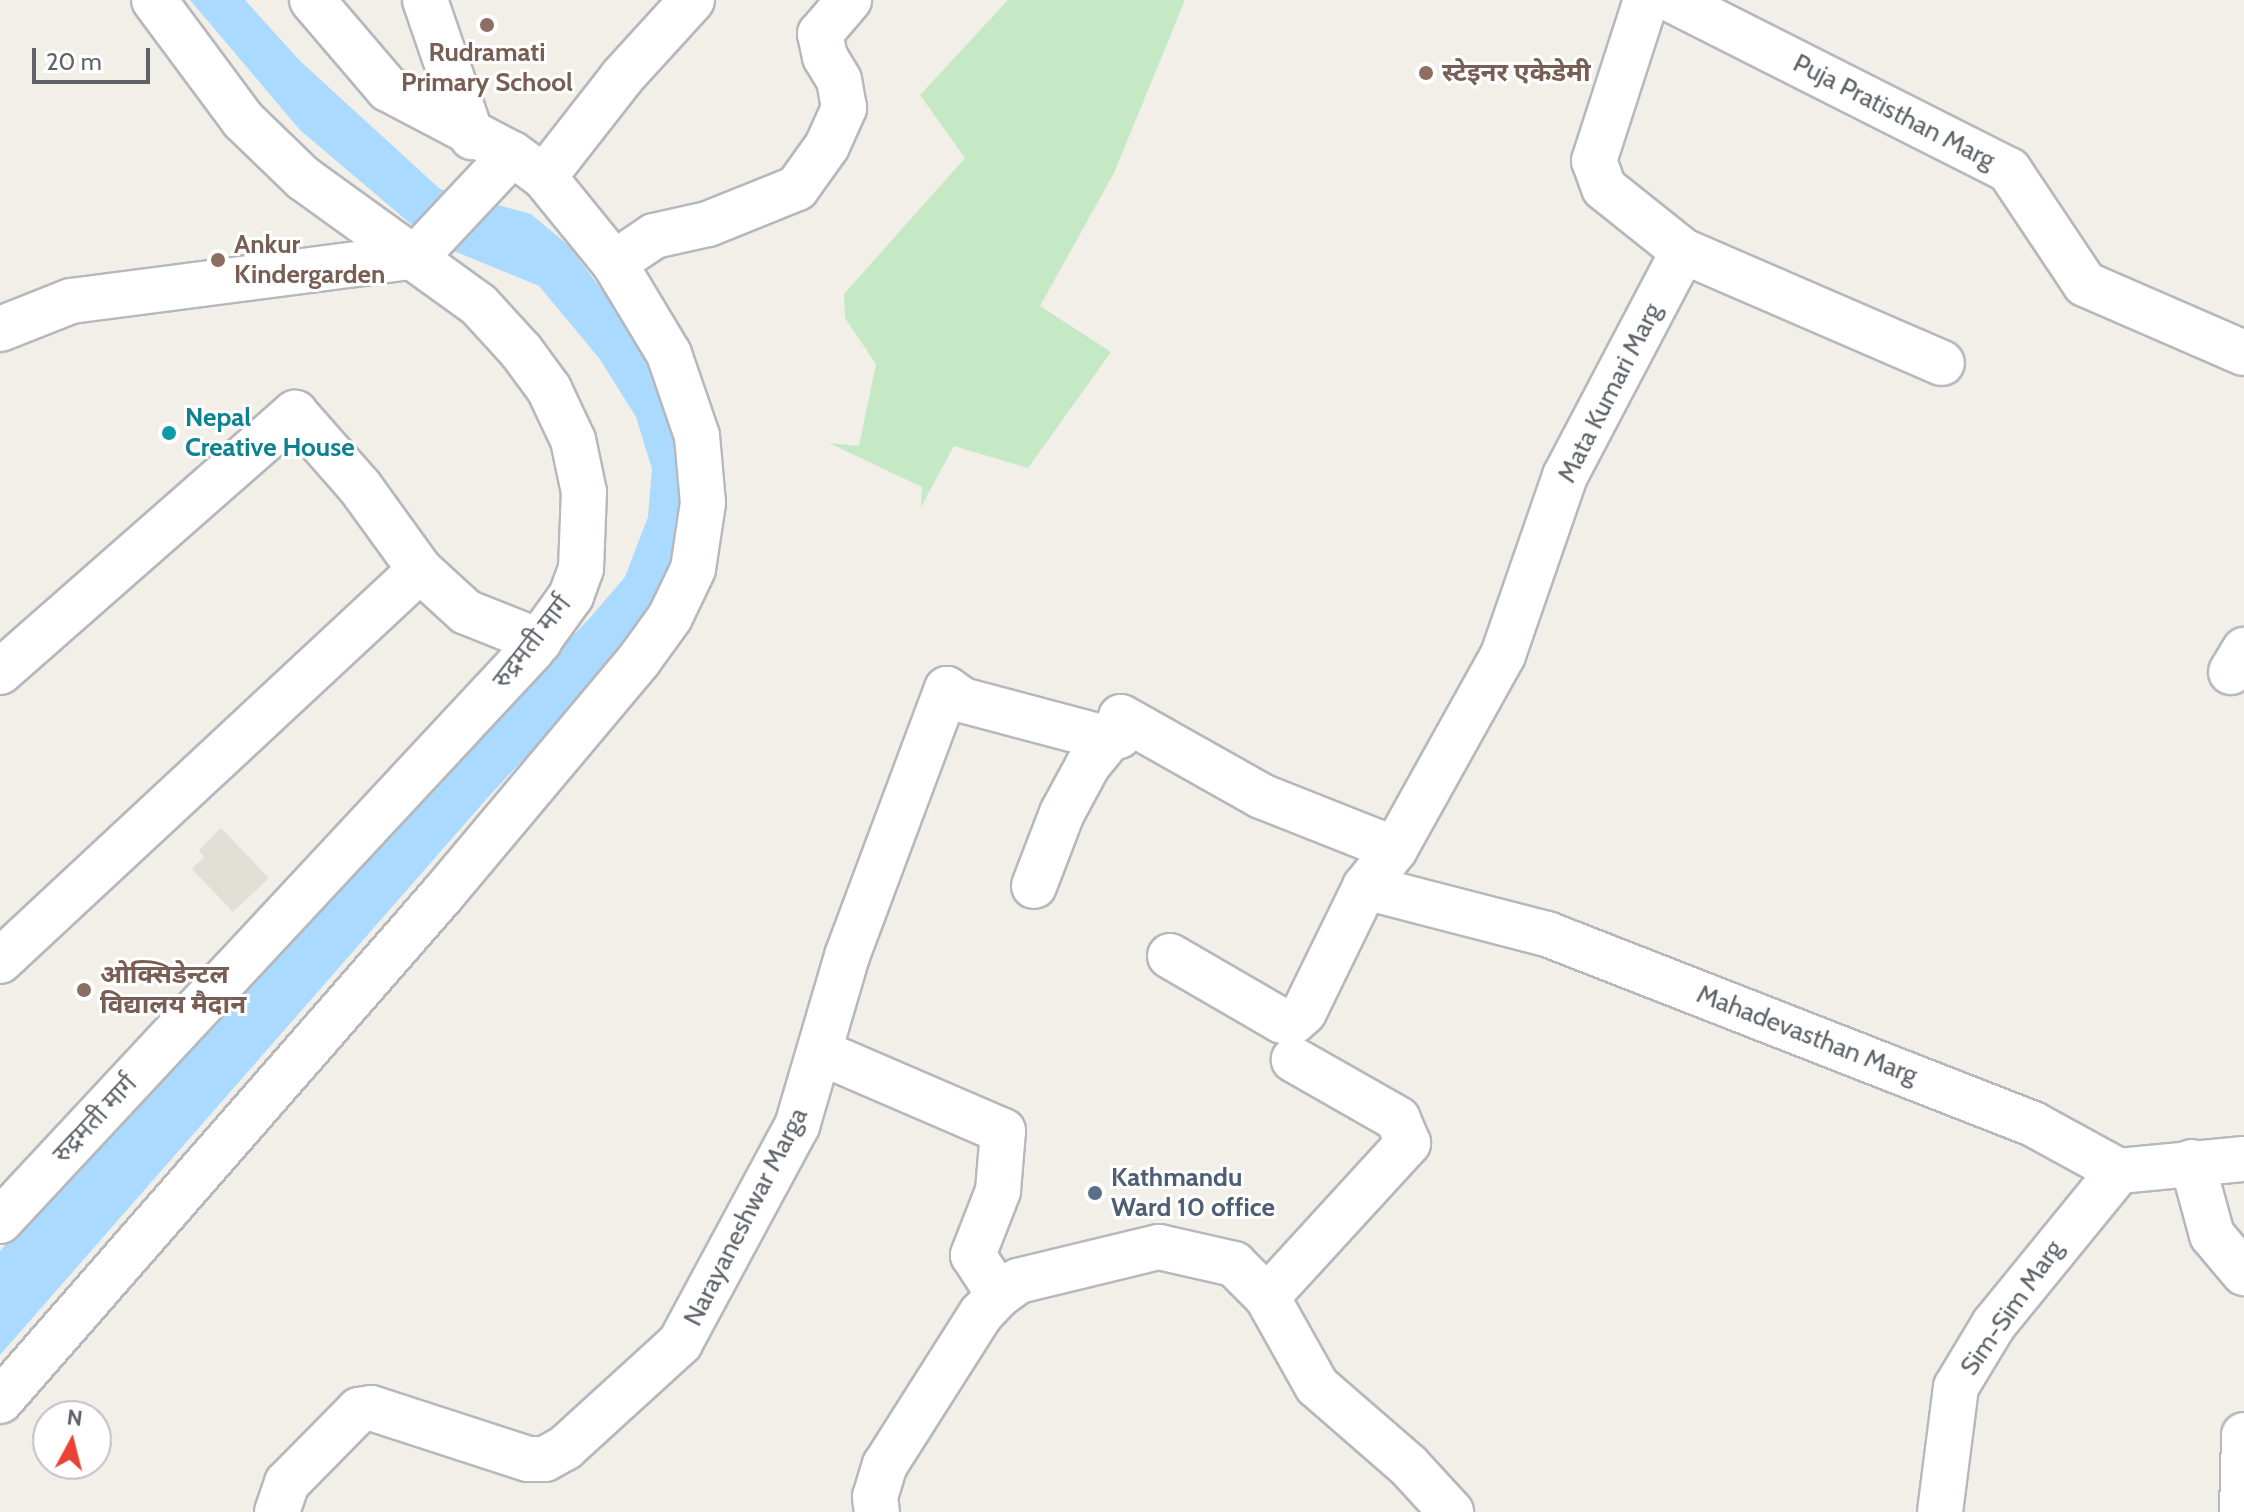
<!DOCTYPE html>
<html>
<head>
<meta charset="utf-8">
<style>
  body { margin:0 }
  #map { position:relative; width:2244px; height:1512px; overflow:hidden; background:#f1efe8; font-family:Cabin,"Noto Sans Devanagari",sans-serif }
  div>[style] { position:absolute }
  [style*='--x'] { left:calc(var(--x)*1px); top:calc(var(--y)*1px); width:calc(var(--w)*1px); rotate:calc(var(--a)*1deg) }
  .education>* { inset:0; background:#e1ded6 }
  .green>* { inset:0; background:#c5e8c5 }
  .water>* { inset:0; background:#aadaff }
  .roads { filter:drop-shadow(2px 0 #b5b8bc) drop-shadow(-2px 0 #b5b8bc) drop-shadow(0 2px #b5b8bc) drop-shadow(0 -2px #b5b8bc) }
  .minor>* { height:44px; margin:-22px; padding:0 22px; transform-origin:22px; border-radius:22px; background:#fff }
  .tertiary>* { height:44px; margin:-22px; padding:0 22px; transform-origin:22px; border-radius:22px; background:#fff }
  .dots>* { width:22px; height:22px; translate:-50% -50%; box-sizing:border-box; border:4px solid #fff; border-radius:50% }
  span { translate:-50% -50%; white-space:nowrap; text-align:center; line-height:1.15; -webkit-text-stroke:6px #fff; paint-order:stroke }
  .education-label { font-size:26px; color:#785e54; font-weight:700 }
  .left { translate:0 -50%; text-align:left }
  .street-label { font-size:26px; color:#5f6368 }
  .culture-label { font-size:26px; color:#0d838f; font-weight:700 }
  .service-label { font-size:26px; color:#4e5e75; font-weight:700 }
  .north { position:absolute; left:32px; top:1400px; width:80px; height:80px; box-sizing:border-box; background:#fff; border:2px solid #bfc1c3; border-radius:50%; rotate:7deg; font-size:22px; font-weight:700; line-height:32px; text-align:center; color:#5f6368 }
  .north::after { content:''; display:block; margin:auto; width:28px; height:36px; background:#ea4335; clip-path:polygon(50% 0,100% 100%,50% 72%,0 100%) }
  .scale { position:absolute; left:32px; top:48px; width:118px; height:36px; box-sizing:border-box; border:4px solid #5f6368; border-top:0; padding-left:10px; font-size:24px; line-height:28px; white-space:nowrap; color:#5f6368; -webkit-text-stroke:6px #fff; paint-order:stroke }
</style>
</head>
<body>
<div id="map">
  <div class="education">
    <i style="clip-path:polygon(221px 828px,269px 878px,233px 912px,192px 869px,204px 857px,199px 850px)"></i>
  </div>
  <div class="green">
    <i style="clip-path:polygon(1008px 0,1185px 0,1114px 173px,1040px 306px,1111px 352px,1028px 468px,954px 446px,921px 507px,922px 487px,829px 443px,859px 446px,876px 364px,845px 318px,844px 294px,965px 158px,920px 95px)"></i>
  </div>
  <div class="water">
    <i style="clip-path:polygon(190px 0,245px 0,300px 61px,440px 189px,531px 214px,568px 245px,630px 327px,682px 423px,681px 556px,618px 658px,490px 795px,0 1355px,0 1251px,162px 1060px,588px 620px,625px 577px,648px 517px,652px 469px,636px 417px,599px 358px,539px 286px,432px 242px,300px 130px)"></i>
  </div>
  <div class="roads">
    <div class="minor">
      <i style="--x:425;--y:0;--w:145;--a:71.1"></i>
      <i style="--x:1672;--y:0;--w:377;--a:26.8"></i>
      <i style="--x:2009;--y:170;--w:137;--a:56.3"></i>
      <i style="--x:2085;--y:284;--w:173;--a:23.5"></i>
      <i style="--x:544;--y:177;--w:127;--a:-52"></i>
      <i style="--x:622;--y:77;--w:104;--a:-47.7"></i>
      <i style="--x:1683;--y:251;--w:282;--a:23.4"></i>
      <i style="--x:614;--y:263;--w:48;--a:-34"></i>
      <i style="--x:654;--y:236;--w:55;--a:-12.5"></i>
      <i style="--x:708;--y:224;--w:96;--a:-22"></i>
      <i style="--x:797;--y:188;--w:52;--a:-54.5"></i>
      <i style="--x:827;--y:146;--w:42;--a:-65.9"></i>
      <i style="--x:844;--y:108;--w:28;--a:-100"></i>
      <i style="--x:839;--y:80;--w:27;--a:-121"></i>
      <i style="--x:825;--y:57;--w:24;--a:-102"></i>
      <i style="--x:820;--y:34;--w:45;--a:-49.5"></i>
      <i style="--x:0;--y:329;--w:76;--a:-21.5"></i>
      <i style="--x:71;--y:301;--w:340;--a:-7.4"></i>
      <i style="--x:0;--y:672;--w:393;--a:-41.3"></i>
      <i style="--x:295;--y:413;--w:98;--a:48.7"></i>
      <i style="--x:360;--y:487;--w:102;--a:54.1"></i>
      <i style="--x:420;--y:570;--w:62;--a:42.4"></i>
      <i style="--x:466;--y:612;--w:79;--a:21.7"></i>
      <i style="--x:2231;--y:672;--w:26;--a:-59"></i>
      <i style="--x:1034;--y:886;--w:78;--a:-69"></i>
      <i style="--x:1062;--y:813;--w:55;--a:-61.6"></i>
      <i style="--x:1088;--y:765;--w:33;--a:-51"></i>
      <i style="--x:1365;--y:887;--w:188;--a:14.5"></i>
      <i style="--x:1547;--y:934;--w:522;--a:21.35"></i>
      <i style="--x:2033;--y:1124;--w:98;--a:28.7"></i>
      <i style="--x:2119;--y:1171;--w:126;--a:-5.5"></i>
      <i style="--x:1170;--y:956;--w:129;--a:30.1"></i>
      <i style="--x:1282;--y:1021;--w:12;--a:0"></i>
      <i style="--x:1294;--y:1021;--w:13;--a:-42"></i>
      <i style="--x:1304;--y:1012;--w:139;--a:-64"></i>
      <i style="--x:1365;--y:887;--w:48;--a:-51.7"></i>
      <i style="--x:1395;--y:849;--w:222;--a:-60.9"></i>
      <i style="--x:1503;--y:655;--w:189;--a:-70.9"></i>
      <i style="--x:1565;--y:476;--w:254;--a:-62.3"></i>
      <i style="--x:1683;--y:251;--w:101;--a:-141.4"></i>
      <i style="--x:1604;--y:188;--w:29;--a:-110"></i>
      <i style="--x:1594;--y:161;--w:169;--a:-72.1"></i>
      <i style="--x:0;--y:961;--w:574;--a:-42.95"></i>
      <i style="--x:822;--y:1053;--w:197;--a:23.3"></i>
      <i style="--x:1003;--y:1131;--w:60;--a:94.8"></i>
      <i style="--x:998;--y:1191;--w:69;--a:111.3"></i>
      <i style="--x:973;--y:1255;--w:48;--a:57"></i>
      <i style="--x:2192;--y:1162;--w:76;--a:74.7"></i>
      <i style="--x:2212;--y:1235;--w:50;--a:49.9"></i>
      <i style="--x:1267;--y:1297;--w:209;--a:-47.5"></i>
      <i style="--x:1408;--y:1143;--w:26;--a:-113"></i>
      <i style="--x:1398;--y:1119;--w:120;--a:-150.4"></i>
      <i style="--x:277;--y:1512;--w:31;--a:-71"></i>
      <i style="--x:287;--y:1483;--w:103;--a:-45.4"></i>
      <i style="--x:359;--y:1410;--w:12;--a:-9"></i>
      <i style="--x:371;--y:1408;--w:165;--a:18"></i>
      <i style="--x:528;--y:1459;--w:17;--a:0"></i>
      <i style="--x:545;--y:1459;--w:23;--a:-29"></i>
      <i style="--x:565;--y:1448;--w:156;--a:-42.4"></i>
      <i style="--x:680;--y:1343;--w:247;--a:-61.7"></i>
      <i style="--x:797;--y:1126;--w:177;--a:-73.6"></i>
      <i style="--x:847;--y:956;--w:285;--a:-69.5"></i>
      <i style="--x:947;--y:689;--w:19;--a:36"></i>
      <i style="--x:962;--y:700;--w:152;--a:14.9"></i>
      <i style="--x:1109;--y:739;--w:10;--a:-17"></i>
      <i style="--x:1119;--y:736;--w:19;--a:-84"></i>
      <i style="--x:1121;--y:717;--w:161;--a:29.4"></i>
      <i style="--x:1261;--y:796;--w:144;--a:21.6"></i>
      <i style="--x:877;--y:1512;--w:15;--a:-98"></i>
      <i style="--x:875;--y:1497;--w:34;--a:-73"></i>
      <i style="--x:885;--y:1465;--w:179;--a:-57.6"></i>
      <i style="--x:981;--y:1314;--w:26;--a:-47"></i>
      <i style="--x:999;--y:1295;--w:24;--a:-36"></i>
      <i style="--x:1018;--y:1281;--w:145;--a:-13.6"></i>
      <i style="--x:1159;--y:1247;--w:77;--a:12.8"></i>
      <i style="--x:1234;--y:1264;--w:47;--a:45"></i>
      <i style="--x:1267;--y:1297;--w:102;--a:60.7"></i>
      <i style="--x:1317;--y:1386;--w:121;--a:41"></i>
      <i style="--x:1408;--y:1465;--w:64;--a:47.5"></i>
      <i style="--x:1940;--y:1512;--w:126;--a:-82.7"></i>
      <i style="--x:1956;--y:1387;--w:74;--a:-58.9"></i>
      <i style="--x:1994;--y:1324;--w:198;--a:-50.8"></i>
      <i style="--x:2242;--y:1512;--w:77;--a:-88.5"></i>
    </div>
    <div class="tertiary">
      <i style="--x:408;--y:257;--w:21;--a:-31"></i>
      <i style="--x:426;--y:246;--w:126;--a:-46.9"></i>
      <i style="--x:0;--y:1221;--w:780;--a:-47.03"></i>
      <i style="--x:532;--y:650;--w:67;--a:-54.2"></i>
      <i style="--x:571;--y:596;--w:29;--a:-70"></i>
      <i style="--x:581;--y:569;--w:77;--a:-87.8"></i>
      <i style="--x:584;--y:492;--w:53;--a:-101.9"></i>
      <i style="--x:573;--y:440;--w:56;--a:-115.2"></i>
      <i style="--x:549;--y:389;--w:47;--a:-126.4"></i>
      <i style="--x:521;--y:351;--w:62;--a:-132.4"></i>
      <i style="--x:479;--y:305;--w:216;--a:-144.2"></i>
      <i style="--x:304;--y:179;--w:85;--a:-136"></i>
      <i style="--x:243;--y:120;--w:149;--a:-126.6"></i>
      <i style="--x:0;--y:1401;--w:672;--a:-48.86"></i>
      <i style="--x:442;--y:895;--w:307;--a:-50"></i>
      <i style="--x:639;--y:660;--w:53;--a:-54.2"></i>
      <i style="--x:670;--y:617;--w:53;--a:-64.4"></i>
      <i style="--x:693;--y:569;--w:67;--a:-81.4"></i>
      <i style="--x:703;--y:503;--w:67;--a:-95.1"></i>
      <i style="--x:697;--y:436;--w:87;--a:-108.9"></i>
      <i style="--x:669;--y:354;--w:106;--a:-121.1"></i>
      <i style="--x:614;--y:263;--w:111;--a:-129.1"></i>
      <i style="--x:544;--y:177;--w:39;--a:-144"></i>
      <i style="--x:512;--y:154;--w:140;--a:-152.3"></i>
      <i style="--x:388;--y:89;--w:117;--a:-130.5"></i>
    </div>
  </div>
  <div class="dots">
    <i style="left:487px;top:25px;background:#8d6e63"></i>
    <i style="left:1426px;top:73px;background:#8d6e63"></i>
    <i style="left:218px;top:260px;background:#8d6e63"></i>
    <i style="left:169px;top:433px;background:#0f9aa8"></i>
    <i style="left:84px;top:990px;background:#8d6e63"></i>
    <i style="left:1095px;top:1193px;background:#5c6f8a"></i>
  </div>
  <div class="education-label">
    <span style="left:487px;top:68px">Rudramati<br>Primary School</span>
    <span class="left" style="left:1442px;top:73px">स्टेइनर एकेडेमी</span>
    <span class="left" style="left:234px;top:260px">Ankur<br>Kindergarden</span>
    <span class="left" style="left:100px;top:990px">ओक्सिडेन्टल<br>विद्यालय मैदान</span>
  </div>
  <div class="street-label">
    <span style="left:1894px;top:112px;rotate:27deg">Puja Pratisthan Marg</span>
    <span style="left:1610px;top:393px;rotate:-63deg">Mata Kumari Marg</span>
    <span style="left:532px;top:642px;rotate:-52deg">रुद्रमती मार्ग</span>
    <span style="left:1807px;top:1035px;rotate:21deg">Mahadevasthan Marg</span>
    <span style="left:95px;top:1119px;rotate:-47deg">रुद्रमती मार्ग</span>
    <span style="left:746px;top:1217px;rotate:-63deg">Narayaneshwar Marga</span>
    <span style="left:2012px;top:1308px;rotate:-55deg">Sim-Sim Marg</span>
  </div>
  <div class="culture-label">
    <span class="left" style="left:185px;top:433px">Nepal<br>Creative House</span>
  </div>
  <div class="service-label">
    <span class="left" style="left:1111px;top:1193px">Kathmandu<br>Ward 10 office</span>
  </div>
  <div class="north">N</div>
  <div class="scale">20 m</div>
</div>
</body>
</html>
